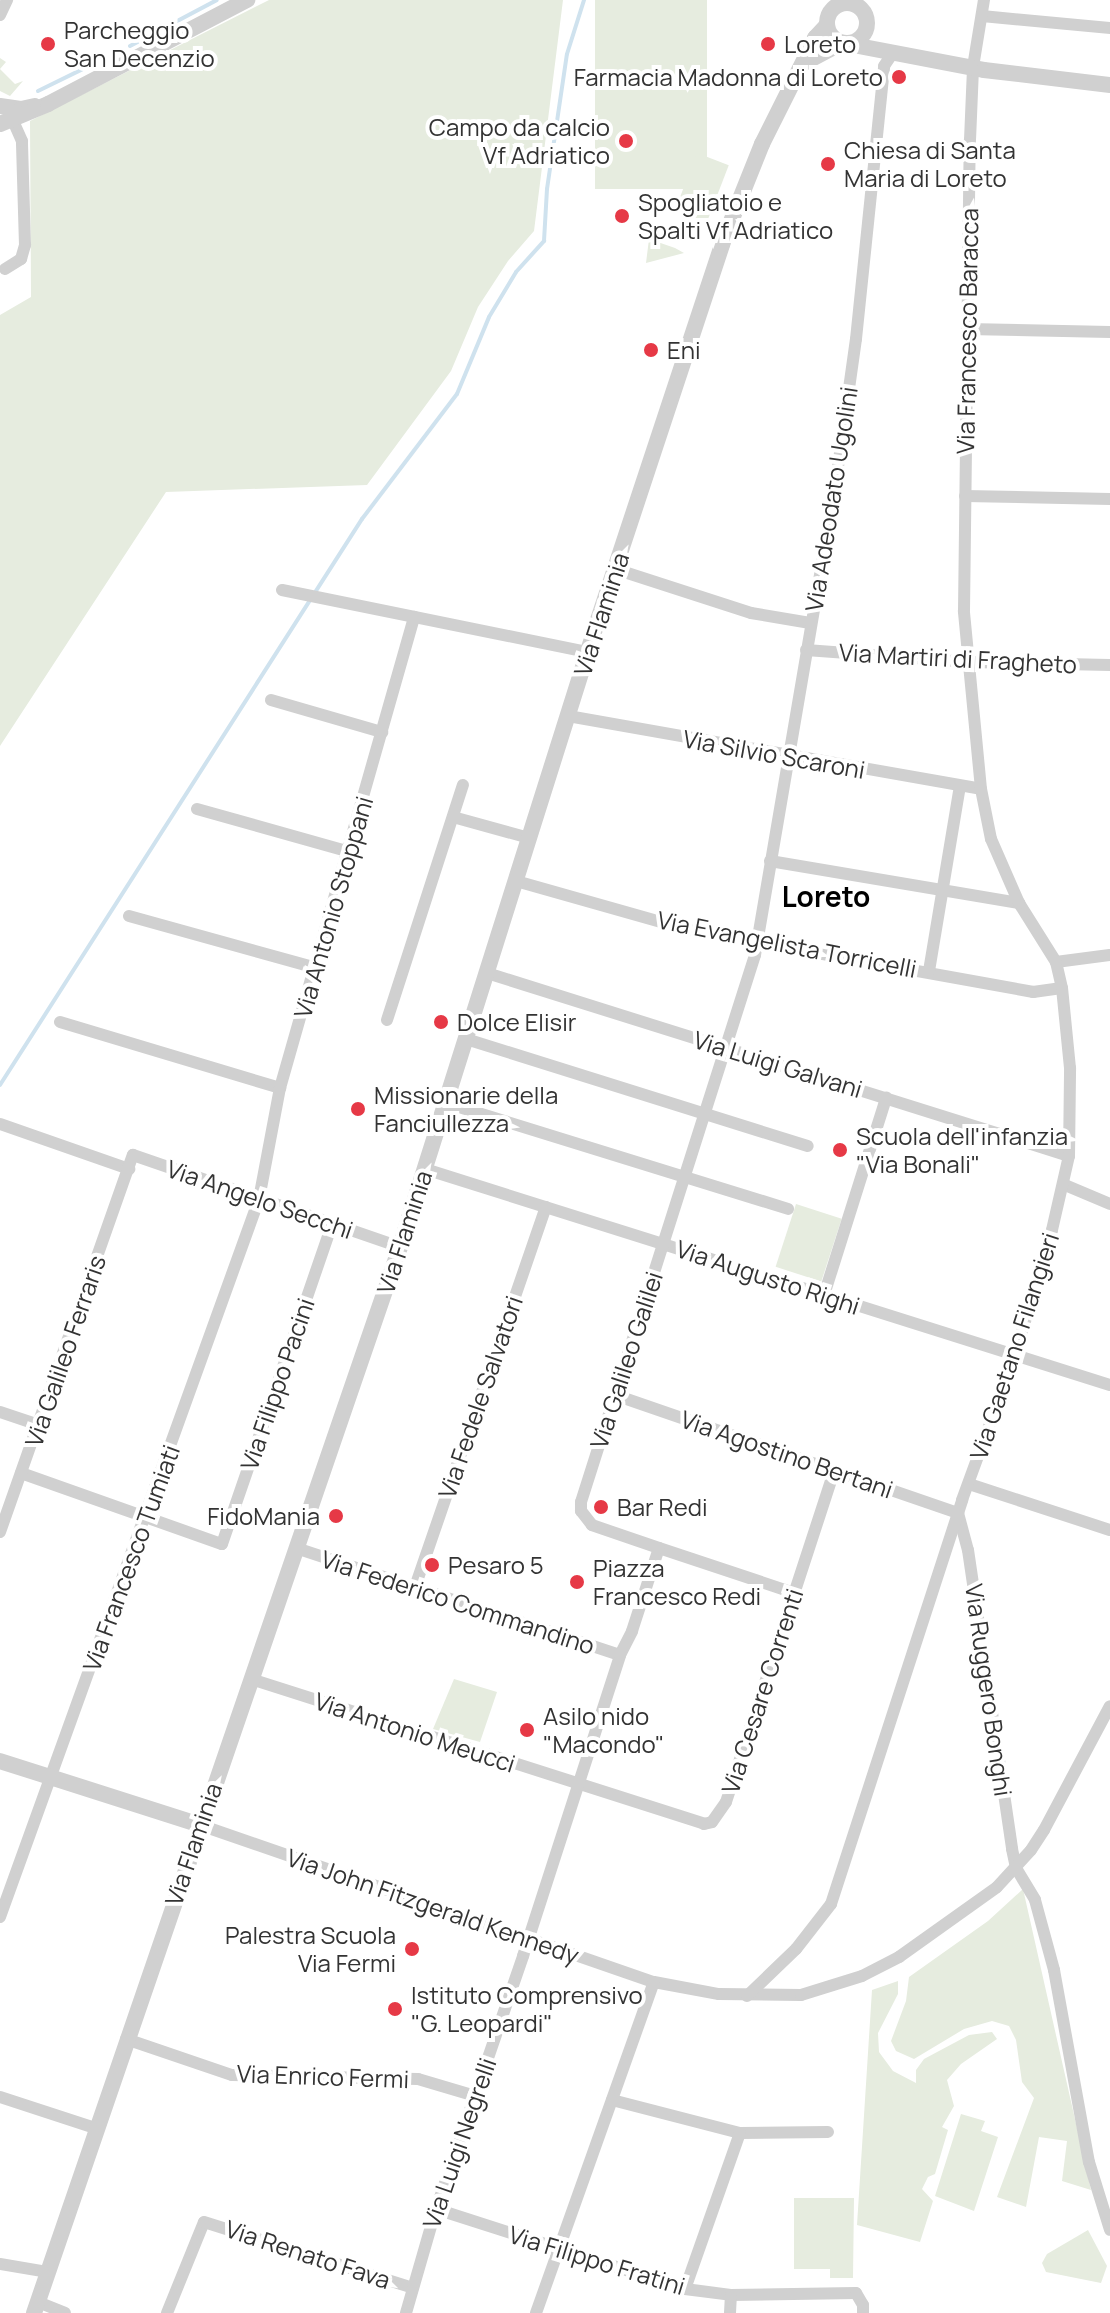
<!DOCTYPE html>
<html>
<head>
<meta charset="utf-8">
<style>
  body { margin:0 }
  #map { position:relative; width:1110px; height:2313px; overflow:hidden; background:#fff; font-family:Manrope,sans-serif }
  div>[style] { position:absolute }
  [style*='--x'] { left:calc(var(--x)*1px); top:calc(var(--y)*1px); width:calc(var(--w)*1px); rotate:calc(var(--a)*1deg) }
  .green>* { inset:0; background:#e6ecdf; transform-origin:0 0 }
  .stream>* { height:4px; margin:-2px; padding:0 2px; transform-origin:2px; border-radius:2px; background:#cfe2ee }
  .minor>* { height:12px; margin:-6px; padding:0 6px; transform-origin:6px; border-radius:6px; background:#d0d0d0 }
  .tertiary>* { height:16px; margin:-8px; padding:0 8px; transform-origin:8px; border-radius:8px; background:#d0d0d0 }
  .tertiary>.ring { margin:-8px; padding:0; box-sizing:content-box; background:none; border:16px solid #d0d0d0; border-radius:50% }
  .dots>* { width:22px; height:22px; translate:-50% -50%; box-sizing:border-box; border:4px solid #fff; border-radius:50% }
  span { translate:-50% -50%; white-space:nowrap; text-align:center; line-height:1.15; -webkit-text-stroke:8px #fff; paint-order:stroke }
  .poi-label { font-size:24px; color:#333 }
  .left { translate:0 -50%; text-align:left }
  .right { translate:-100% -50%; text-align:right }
  .street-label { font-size:24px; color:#333 }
  .quarter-label { font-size:28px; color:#000; font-weight:700 }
</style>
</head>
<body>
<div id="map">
  <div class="green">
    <i style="clip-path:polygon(269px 0,563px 0,534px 231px,508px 261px,478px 307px,451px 371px,367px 485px,166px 492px,0 746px,0 315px,31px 297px,30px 121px)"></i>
    <i style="left:595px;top:0;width:112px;height:189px"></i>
    <i style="clip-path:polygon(0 58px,6px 62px,0 69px,15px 84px,23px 81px,10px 96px,0 91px)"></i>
    <i style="left:697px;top:153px;width:34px;height:63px;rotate:21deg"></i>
    <i style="clip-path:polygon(649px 239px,675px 248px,684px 253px,646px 263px)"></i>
    <i style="left:796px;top:1204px;width:48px;height:66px;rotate:18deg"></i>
    <i style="clip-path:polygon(454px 1679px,497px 1692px,480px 1742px,433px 1729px)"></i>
    <i style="clip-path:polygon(1023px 1889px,1091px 2190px,1062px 2181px,1067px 2141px,1039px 2137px,1026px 2207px,997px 2197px,1034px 2098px,1022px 2082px,1016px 2040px,1009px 2026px,992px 2021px,964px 2029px,914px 2059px,896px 2051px,891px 2041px,906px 2001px,909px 1977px,988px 1921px)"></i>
    <i style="clip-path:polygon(898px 1981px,898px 1994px,878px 2033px,879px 2052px,893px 2071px,916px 2083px,916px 2070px,924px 2059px,969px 2035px,992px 2032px,997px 2039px,961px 2064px,947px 2080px,954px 2106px,942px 2127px,948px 2130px,935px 2174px,928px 2177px,922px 2189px,933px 2201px,920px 2242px,857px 2225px,872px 1990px)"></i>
    <i style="clip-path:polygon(961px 2114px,985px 2121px,981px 2131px,998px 2137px,974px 2211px,935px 2196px)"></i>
    <i style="clip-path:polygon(794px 2198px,854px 2198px,853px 2278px,830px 2278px,830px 2269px,794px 2269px)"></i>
    <i style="clip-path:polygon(1088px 2230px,1107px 2266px,1101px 2283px,1046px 2272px,1042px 2263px,1047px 2254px)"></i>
  </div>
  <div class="stream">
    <i style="--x:130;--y:46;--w:98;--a:-27.9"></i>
    <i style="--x:38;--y:91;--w:61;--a:-26.1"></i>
    <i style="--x:0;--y:1085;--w:672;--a:-57.4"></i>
    <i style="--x:362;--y:519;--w:157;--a:-52.8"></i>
    <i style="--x:457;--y:394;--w:83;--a:-67.4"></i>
    <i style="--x:489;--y:317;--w:52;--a:-59"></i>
    <i style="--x:516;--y:272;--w:42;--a:-47.9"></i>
    <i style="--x:544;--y:241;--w:52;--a:-86.7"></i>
    <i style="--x:547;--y:189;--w:136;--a:-81.6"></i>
    <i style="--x:567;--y:54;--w:57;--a:-72.5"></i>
  </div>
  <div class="minor">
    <i style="--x:0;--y:15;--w:17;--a:-65"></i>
    <i style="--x:982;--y:16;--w:129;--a:5.4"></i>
    <i style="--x:5;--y:269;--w:19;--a:-32"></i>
    <i style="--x:21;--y:259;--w:15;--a:-74"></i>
    <i style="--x:25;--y:245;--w:104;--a:-91.7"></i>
    <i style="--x:22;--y:141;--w:22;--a:-114"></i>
    <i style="--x:967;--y:329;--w:143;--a:1.2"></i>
    <i style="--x:965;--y:496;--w:145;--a:1.2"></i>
    <i style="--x:615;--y:569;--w:143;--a:17.9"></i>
    <i style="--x:751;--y:613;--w:60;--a:9.6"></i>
    <i style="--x:282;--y:590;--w:312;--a:11.5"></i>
    <i style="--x:806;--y:650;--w:162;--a:4.2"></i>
    <i style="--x:968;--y:662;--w:142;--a:1.2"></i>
    <i style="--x:271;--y:700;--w:116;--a:16.1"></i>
    <i style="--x:568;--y:716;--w:419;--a:10"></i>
    <i style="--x:197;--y:809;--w:159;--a:15.7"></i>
    <i style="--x:453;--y:817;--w:79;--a:15.4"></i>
    <i style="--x:770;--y:861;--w:253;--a:9.6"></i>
    <i style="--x:516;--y:881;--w:180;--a:15.8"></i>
    <i style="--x:689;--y:930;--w:350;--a:10.2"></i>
    <i style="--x:1033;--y:992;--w:29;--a:-8"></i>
    <i style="--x:129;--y:916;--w:194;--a:15.5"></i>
    <i style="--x:1056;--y:962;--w:54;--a:-7.4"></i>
    <i style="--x:929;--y:971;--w:188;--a:-80.5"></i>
    <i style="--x:487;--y:973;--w:610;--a:17.45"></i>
    <i style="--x:387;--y:1020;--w:247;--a:-72.1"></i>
    <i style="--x:60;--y:1022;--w:230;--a:16.7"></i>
    <i style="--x:466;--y:1039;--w:358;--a:17.4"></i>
    <i style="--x:446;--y:1103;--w:358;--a:17.2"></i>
    <i style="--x:0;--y:1124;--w:137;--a:19.2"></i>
    <i style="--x:425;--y:1169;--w:718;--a:17.5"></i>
    <i style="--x:1065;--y:1185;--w:49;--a:22.9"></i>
    <i style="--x:824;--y:1295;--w:207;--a:-72.5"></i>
    <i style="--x:615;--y:1395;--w:363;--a:19"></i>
    <i style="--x:0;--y:1412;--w:41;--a:18.4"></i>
    <i style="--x:21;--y:1473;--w:213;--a:19.5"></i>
    <i style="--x:222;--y:1544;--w:338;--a:-71"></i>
    <i style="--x:969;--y:1484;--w:148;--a:18.1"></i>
    <i style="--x:958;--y:1513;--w:38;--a:75"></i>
    <i style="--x:968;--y:1550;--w:302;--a:81.6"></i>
    <i style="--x:1012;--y:1849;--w:19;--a:78"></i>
    <i style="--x:1016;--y:1868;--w:37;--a:59"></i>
    <i style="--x:1035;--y:1900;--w:73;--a:74.8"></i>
    <i style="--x:1054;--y:1970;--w:195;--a:79.7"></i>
    <i style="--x:1089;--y:2162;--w:71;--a:72.8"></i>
    <i style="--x:0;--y:1532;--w:400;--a:-70.6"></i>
    <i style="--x:133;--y:1155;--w:282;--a:19"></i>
    <i style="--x:296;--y:1548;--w:341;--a:18.3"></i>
    <i style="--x:659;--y:1548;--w:142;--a:18.4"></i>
    <i style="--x:415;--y:1587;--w:402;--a:-71"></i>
    <i style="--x:251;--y:1679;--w:476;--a:17.7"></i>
    <i style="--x:704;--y:1824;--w:8;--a:-14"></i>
    <i style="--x:712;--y:1822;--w:24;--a:-55"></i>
    <i style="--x:726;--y:1802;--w:348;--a:-71.9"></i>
    <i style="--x:200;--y:1825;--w:480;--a:19.1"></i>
    <i style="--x:654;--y:1982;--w:66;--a:10.5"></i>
    <i style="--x:719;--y:1994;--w:82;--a:0.7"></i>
    <i style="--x:801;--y:1995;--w:64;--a:-17.3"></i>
    <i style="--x:862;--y:1976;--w:42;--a:-27.2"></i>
    <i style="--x:899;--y:1957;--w:120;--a:-35.5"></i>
    <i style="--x:997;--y:1887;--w:50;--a:-47.4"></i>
    <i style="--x:1031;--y:1850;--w:24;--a:-57"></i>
    <i style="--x:1044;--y:1830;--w:140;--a:-62"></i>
    <i style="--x:0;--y:1917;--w:763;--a:-70.16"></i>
    <i style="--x:259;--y:1199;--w:113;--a:-79.3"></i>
    <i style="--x:280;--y:1088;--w:490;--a:-74.1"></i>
    <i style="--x:747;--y:1996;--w:68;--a:-43.8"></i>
    <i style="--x:796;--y:1949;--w:57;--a:-52.1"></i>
    <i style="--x:831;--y:1904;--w:425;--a:-72"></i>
    <i style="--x:962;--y:1500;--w:154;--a:-69.9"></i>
    <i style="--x:1015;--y:1355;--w:130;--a:-73.5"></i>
    <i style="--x:1052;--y:1230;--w:76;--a:-77.1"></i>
    <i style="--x:1069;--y:1156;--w:88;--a:-89.3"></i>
    <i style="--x:1070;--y:1068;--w:80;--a:-95.7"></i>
    <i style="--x:1062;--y:988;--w:27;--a:-103"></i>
    <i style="--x:1056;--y:962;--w:70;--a:-122.1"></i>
    <i style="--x:1019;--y:903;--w:70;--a:-113.6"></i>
    <i style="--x:991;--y:839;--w:51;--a:-101.3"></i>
    <i style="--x:981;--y:789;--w:179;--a:-95.5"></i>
    <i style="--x:964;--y:611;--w:471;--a:-89.3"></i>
    <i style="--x:970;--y:140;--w:73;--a:-87.6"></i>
    <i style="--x:973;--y:67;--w:68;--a:-80.7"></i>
    <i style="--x:126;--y:2039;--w:112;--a:18.8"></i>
    <i style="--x:232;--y:2075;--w:186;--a:1.2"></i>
    <i style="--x:418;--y:2079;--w:59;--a:16.6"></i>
    <i style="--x:0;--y:2097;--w:100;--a:18.1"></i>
    <i style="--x:612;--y:2100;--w:132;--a:14.5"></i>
    <i style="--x:740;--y:2133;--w:88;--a:-0.7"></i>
    <i style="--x:436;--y:2209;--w:262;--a:17.8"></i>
    <i style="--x:685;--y:2289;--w:46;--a:7.4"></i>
    <i style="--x:731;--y:2295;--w:125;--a:-0.9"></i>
    <i style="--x:856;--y:2293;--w:14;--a:60"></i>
    <i style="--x:863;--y:2305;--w:8;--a:90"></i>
    <i style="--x:0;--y:2264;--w:49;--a:9.5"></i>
    <i style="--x:685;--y:2289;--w:165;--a:-70.6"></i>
    <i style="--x:38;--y:2302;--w:29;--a:22"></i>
    <i style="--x:167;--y:2313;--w:98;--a:-67.9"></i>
    <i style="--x:204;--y:2222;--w:219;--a:17.5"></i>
    <i style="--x:406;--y:2313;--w:108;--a:-73.9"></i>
    <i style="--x:436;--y:2209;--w:268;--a:-71"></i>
    <i style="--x:523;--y:1956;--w:316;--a:-72.1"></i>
    <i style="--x:620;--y:1655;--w:27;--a:-63"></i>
    <i style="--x:632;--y:1631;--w:87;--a:-72"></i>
    <i style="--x:659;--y:1548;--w:71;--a:-161.1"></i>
    <i style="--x:592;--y:1525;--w:18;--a:-128"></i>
    <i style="--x:581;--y:1511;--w:9;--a:-90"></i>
    <i style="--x:581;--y:1502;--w:574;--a:-72.35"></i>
    <i style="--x:755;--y:955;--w:488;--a:-80.3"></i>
    <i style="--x:837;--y:474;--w:136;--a:-82"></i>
    <i style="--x:856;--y:339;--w:274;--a:-84.1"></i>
    <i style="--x:884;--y:66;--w:14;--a:-56"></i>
    <i style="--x:536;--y:2313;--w:351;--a:-70.4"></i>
    <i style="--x:730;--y:2313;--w:18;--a:-87"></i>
  </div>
  <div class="tertiary">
    <i class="ring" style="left:827px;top:3px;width:24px;height:24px"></i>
    <i style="--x:848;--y:44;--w:138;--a:10.8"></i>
    <i style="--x:984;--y:70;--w:127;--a:6.8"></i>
    <i style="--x:806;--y:62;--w:40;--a:-28"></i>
    <i style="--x:0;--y:106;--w:21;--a:8"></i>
    <i style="--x:21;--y:109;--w:14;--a:-12"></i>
    <i style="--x:0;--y:124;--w:52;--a:-22.6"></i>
    <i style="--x:48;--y:104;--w:225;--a:-27.6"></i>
    <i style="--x:0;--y:1761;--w:210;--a:17.7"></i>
    <i style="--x:34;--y:2313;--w:1127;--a:-71.05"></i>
    <i style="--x:400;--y:1247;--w:645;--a:-72.49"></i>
    <i style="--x:594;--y:632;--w:409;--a:-71.7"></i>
    <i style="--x:722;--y:244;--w:108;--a:-68.2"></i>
    <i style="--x:762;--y:144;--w:119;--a:-63.4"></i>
    <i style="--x:815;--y:38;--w:16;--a:-47"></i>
  </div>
  <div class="dots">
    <i style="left:48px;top:44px;background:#e63946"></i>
    <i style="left:768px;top:44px;background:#e63946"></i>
    <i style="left:899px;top:77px;background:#e63946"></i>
    <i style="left:626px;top:141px;background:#e63946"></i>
    <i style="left:828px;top:164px;background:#e63946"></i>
    <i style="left:622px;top:216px;background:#e63946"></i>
    <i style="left:651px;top:350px;background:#e63946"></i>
    <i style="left:441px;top:1022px;background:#e63946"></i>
    <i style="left:358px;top:1109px;background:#e63946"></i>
    <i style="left:840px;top:1150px;background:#e63946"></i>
    <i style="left:601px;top:1507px;background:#e63946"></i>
    <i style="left:336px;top:1516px;background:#e63946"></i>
    <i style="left:432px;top:1565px;background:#e63946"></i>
    <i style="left:577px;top:1582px;background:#e63946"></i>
    <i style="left:527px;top:1730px;background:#e63946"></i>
    <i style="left:412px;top:1949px;background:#e63946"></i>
    <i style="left:395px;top:2009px;background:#e63946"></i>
  </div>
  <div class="poi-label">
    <span class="left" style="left:64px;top:44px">Parcheggio<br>San Decenzio</span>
    <span class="left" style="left:784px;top:44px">Loreto</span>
    <span class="right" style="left:883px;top:77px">Farmacia Madonna di Loreto</span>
    <span class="right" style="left:610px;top:141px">Campo da calcio<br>Vf Adriatico</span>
    <span class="left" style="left:844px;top:164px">Chiesa di Santa<br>Maria di Loreto</span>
    <span class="left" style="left:638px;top:216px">Spogliatoio e<br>Spalti Vf Adriatico</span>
    <span class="left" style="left:667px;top:350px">Eni</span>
    <span class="left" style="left:457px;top:1022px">Dolce Elisir</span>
    <span class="left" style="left:374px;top:1109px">Missionarie della<br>Fanciullezza</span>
    <span class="left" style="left:856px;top:1150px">Scuola dell'infanzia<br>"Via Bonali"</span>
    <span class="left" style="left:617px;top:1507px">Bar Redi</span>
    <span class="right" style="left:320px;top:1516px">FidoMania</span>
    <span class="left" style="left:448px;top:1565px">Pesaro 5</span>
    <span class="left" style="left:593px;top:1582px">Piazza<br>Francesco Redi</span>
    <span class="left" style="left:543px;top:1730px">Asilo nido<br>"Macondo"</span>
    <span class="right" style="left:396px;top:1949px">Palestra Scuola<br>Via Fermi</span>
    <span class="left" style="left:411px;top:2009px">Istituto Comprensivo<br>"G. Leopardi"</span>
  </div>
  <div class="street-label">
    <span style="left:967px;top:331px;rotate:-89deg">Via Francesco Baracca</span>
    <span style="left:831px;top:499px;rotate:-81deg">Via Adeodato Ugolini</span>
    <span style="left:601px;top:614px;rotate:-72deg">Via Flaminia</span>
    <span style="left:958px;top:658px;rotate:3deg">Via Martiri di Fragheto</span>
    <span style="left:774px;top:754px;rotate:10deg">Via Silvio Scaroni</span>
    <span style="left:333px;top:907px;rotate:-74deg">Via Antonio Stoppani</span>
    <span style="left:787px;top:944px;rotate:11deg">Via Evangelista Torricelli</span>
    <span style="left:778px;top:1064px;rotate:17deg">Via Luigi Galvani</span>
    <span style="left:260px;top:1199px;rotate:19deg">Via Angelo Secchi</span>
    <span style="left:404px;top:1232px;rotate:-72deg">Via Flaminia</span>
    <span style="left:768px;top:1277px;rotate:18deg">Via Augusto Righi</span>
    <span style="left:1014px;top:1346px;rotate:-72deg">Via Gaetano Filangieri</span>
    <span style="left:65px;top:1351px;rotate:-71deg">Via Galileo Ferraris</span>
    <span style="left:626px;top:1360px;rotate:-72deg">Via Galileo Galilei</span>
    <span style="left:277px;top:1384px;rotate:-71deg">Via Filippo Pacini</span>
    <span style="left:480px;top:1397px;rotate:-71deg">Via Fedele Salvatori</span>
    <span style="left:787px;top:1454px;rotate:19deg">Via Agostino Bertani</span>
    <span style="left:131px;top:1558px;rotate:-70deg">Via Francesco Tumiati</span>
    <span style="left:458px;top:1602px;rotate:18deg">Via Federico Commandino</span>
    <span style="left:989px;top:1690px;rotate:82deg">Via Ruggero Bonghi</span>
    <span style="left:762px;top:1691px;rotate:-72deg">Via Cesare Correnti</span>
    <span style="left:415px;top:1732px;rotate:18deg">Via Antonio Meucci</span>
    <span style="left:193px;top:1844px;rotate:-71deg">Via Flaminia</span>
    <span style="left:433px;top:1906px;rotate:19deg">Via John Fitzgerald Kennedy</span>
    <span style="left:323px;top:2076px;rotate:2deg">Via Enrico Fermi</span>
    <span style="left:459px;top:2143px;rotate:-71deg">Via Luigi Negrelli</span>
    <span style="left:308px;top:2254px;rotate:18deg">Via Renato Fava</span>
    <span style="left:597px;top:2260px;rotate:17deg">Via Filippo Fratini</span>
  </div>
  <div class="quarter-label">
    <span style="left:826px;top:896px">Loreto</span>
  </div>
</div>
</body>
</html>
